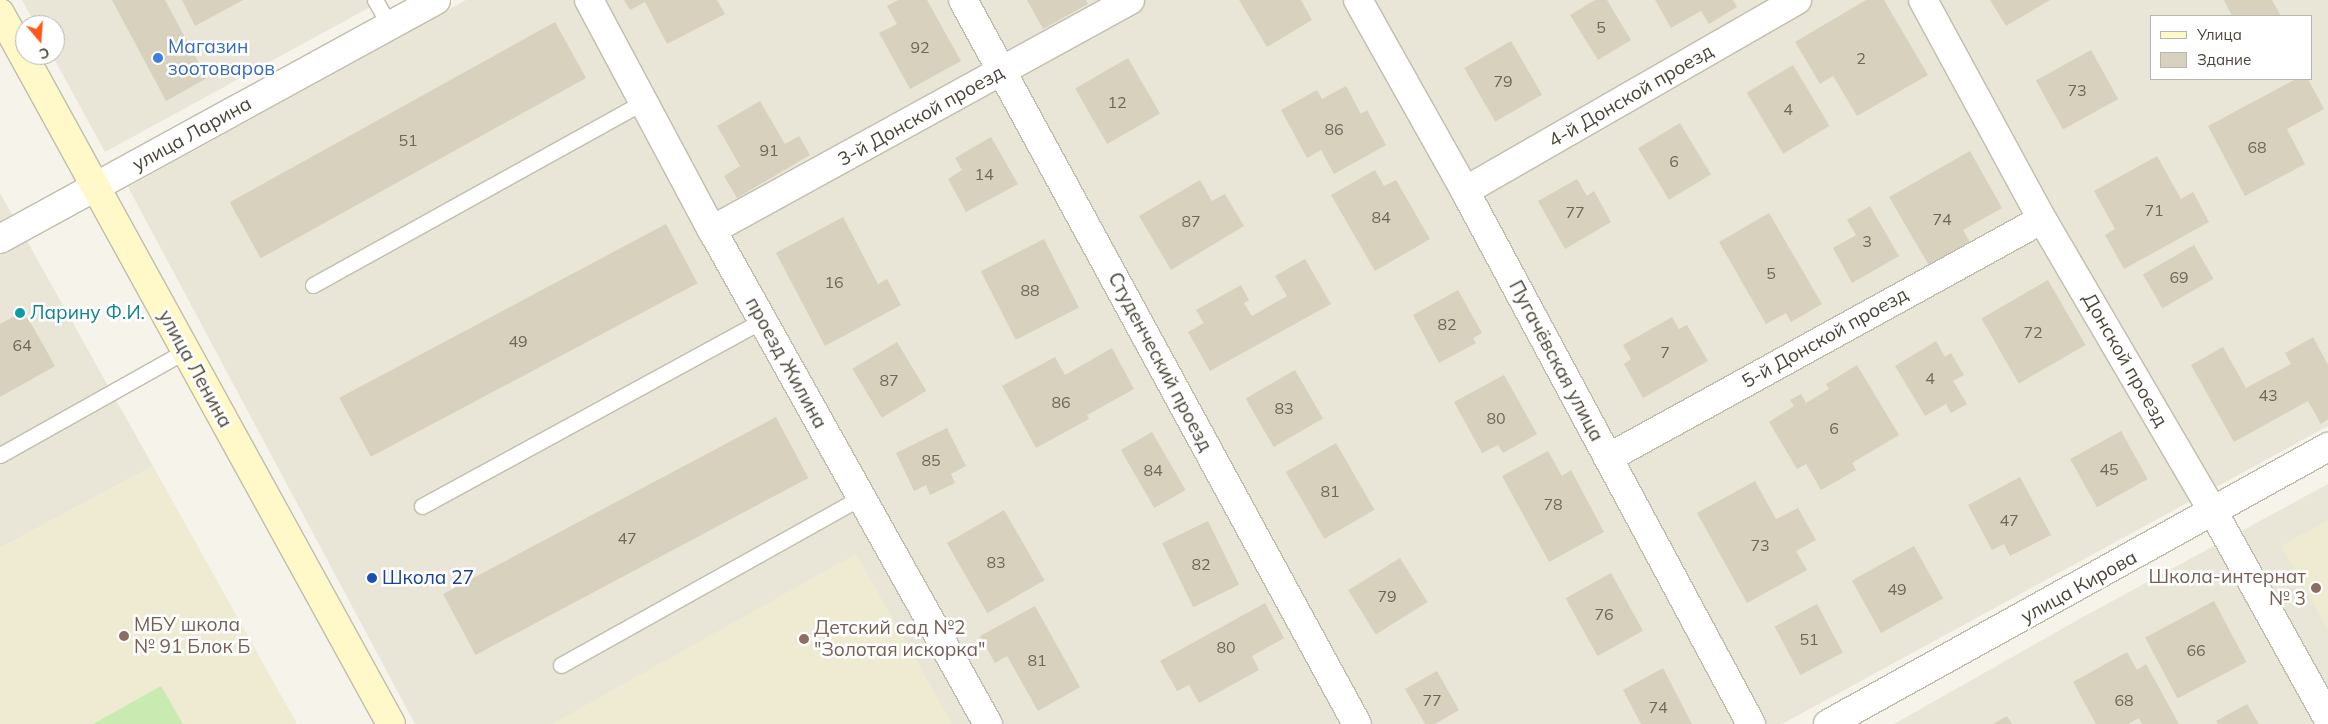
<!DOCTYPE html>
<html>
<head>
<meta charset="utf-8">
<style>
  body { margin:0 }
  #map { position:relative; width:2328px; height:724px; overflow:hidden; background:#f5f3ea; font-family:Mulish,sans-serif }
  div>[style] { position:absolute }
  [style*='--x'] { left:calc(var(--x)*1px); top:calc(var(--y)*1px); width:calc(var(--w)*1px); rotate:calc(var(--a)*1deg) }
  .residential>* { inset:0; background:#e9e6d8 }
  .education>* { inset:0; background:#efebd3 }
  .green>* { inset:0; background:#c9eab1 }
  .building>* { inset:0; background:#d7d1be; transform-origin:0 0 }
  .roads { filter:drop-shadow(1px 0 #c1bdac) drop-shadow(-1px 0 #c1bdac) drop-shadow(0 1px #c1bdac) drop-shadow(0 -1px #c1bdac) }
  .service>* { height:15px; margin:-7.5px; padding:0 7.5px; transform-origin:7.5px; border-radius:7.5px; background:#fff }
  .minor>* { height:28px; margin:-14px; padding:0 14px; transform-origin:14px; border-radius:14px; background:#fff }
  .tertiary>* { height:28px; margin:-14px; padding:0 14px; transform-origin:14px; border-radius:14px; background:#fff }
  .secondary>* { height:28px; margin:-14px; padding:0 14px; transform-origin:14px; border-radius:14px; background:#fff9ca }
  .dots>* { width:14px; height:14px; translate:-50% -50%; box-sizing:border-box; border:2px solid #fff; border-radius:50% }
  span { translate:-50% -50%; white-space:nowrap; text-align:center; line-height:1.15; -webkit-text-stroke:5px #fff; paint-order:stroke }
  .number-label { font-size:16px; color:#6d6859 }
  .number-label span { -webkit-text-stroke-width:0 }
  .shop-label { font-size:19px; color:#366cbe }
  .left { translate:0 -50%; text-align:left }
  .street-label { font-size:19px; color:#4a4537 }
  .culture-label { font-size:19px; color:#0d838f }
  .education-label { font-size:19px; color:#785e54 }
  .right { translate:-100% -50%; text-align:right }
  .transit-label { font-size:19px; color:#164399 }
  .legend { position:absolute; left:2150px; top:15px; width:162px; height:65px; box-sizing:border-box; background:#fff; border:1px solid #b7b5af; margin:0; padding:6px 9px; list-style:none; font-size:15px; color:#4a4537 }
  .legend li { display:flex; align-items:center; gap:10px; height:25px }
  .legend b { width:25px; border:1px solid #b7b5af }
  .north { position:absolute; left:15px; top:15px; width:50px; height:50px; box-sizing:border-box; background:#fff; border:1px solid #b7b5af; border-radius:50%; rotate:162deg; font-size:14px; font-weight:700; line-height:20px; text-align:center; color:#4a4537 }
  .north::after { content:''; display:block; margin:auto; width:18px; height:22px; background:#ff5917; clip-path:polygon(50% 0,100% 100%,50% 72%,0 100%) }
</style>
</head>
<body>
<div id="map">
  <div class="residential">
    <i style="clip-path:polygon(22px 0,383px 0,105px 152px,52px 55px,55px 55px,55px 25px,36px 25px)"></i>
    <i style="clip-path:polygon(evenodd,466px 0,2328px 0,2328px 426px,1782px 724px,415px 724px,128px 187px,466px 0,2152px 16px,2312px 16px,2312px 79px,2152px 79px,2152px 16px)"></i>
    <i style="clip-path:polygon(0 193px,153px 466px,0 548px)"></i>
    <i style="clip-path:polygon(2328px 484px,2328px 724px,1894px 724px,2083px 617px)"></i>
  </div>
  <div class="education">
    <i style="clip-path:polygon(153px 466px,297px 724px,0 724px,0 548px)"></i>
    <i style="clip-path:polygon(2328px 520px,2328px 629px,2281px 546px)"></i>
    <i style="clip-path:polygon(856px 554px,952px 724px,552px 724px)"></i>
  </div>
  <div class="green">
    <i style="clip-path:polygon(161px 686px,183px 724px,93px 724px)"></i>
  </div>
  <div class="building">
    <i style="clip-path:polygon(112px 0,165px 0,207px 78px,166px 101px)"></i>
    <i style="clip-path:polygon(182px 0,243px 0,195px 26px)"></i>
    <i style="clip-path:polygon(624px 0,717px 0,725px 14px,667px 44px,645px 2px,630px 10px)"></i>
    <i style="clip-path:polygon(898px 0,927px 0,961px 61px,910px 89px,879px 33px,897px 24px,887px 6px)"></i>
    <i style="clip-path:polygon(1027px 0,1086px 0,1088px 4px,1043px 29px)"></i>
    <i style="clip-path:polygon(1239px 0,1301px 0,1312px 20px,1267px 47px)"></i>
    <i style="clip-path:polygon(1595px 0,1607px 0,1631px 40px,1598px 60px,1570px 15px)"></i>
    <i style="clip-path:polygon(1655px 0,1733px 0,1737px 7px,1709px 24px,1701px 11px,1671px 28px)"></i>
    <i style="clip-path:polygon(1866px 0,1884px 0,1928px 75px,1857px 116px,1833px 76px,1820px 84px,1795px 42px)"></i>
    <i style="clip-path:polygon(1990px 0,2050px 0,2006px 26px)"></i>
    <i style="clip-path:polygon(2224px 0,2272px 0,2281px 16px,2232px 16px)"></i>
    <i style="left:555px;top:22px;width:64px;height:372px;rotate:61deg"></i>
    <i style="left:1511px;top:41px;width:62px;height:54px;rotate:60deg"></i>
    <i style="left:2091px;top:50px;width:56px;height:63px;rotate:61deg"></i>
    <i style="left:1128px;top:58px;width:64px;height:61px;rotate:60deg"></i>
    <i style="left:1793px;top:65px;width:71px;height:54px;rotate:59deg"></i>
    <i style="clip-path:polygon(2296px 79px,2308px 79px,2324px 109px,2287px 129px,2305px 164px,2245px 196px,2208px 126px)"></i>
    <i style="clip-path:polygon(1346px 86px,1361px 114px,1367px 110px,1386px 145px,1334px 174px,1321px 150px,1307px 158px,1281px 110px,1317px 90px,1322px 99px)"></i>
    <i style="clip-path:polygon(760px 101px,785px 144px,799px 136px,810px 155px,737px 198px,724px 176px,740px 166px,717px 126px)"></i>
    <i style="left:1680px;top:123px;width:60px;height:49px;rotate:59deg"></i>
    <i style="clip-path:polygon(991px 137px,1018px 184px,966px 212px,948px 179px,962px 170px,955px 158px)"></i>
    <i style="clip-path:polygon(1970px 151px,2002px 208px,1963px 230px,1972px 246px,1931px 269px,1889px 197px)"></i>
    <i style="clip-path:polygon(2157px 156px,2181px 199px,2193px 192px,2209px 222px,2124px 269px,2105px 235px,2115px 229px,2094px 191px)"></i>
    <i style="clip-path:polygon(1375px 170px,1384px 186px,1396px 180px,1430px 239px,1375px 271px,1331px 195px)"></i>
    <i style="clip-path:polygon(1577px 179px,1587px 196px,1594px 191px,1611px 222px,1565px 249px,1538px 201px)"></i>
    <i style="clip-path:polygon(1200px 180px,1212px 201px,1225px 194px,1244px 226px,1171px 270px,1139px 216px)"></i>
    <i style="clip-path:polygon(1870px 206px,1899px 256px,1852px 283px,1833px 248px,1856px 235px,1847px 220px)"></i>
    <i style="clip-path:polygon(1769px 213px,1822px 304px,1791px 322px,1786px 313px,1766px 324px,1719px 242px)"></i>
    <i style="clip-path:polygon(843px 217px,878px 284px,887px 279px,901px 305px,825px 346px,776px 253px)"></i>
    <i style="left:666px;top:224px;width:67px;height:370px;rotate:62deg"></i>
    <i style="left:1044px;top:239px;width:77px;height:71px;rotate:63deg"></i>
    <i style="left:2194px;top:245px;width:39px;height:59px;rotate:60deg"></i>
    <i style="clip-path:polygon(1305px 259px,1331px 304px,1210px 371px,1188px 332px,1204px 323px,1196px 310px,1241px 285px,1249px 300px,1244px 303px,1252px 316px,1287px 296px,1275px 276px)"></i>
    <i style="left:2048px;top:280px;width:75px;height:77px;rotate:60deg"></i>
    <i style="clip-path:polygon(1458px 290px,1482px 333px,1473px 338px,1476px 343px,1439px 363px,1413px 315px)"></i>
    <i style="clip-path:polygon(24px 311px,55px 366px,0 397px,0 324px)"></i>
    <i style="clip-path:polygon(1672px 317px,1679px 329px,1687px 325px,1708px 361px,1643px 398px,1624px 364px,1631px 359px,1623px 345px)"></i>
    <i style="clip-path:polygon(2313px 337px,2328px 365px,2328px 419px,2321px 424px,2308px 401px,2234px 442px,2191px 365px,2223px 347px,2246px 388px,2291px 364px,2285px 353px)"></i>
    <i style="clip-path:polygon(1936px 341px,1945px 357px,1951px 353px,1964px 375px,1953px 381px,1967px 404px,1951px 413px,1946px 404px,1925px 416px,1895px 366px)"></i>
    <i style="left:897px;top:342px;width:57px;height:52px;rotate:59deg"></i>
    <i style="clip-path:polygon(1112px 348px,1134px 389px,1087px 415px,1089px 419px,1036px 448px,1002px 386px,1055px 357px,1065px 375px)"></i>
    <i style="clip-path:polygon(1857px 365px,1899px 435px,1852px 463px,1856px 470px,1821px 490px,1806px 464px,1797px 469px,1769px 422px,1794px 406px,1790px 400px,1801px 394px,1806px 403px,1829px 389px,1826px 384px)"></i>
    <i style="left:1295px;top:370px;width:56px;height:57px;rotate:60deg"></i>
    <i style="clip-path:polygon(1504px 375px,1537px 434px,1503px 453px,1498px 445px,1482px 453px,1454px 402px)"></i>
    <i style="left:776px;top:417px;width:69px;height:377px;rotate:62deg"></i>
    <i style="clip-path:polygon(947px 428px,966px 466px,951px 474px,955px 483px,930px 495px,926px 485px,914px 491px,896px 453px)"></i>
    <i style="left:2121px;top:431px;width:55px;height:58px;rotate:61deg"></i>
    <i style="left:1152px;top:432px;width:67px;height:36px;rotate:60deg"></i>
    <i style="left:1336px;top:443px;width:77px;height:58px;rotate:60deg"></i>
    <i style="clip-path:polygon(1548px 451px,1562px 476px,1571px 470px,1604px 532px,1549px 562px,1502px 476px)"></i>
    <i style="clip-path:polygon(2020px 477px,2051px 535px,2010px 556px,2004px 544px,1992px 550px,1968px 505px)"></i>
    <i style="clip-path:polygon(1755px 481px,1776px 519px,1798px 508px,1816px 540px,1796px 551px,1807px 570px,1747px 603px,1697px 513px)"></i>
    <i style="left:1004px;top:510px;width:81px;height:66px;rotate:60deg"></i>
    <i style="left:1208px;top:521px;width:71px;height:51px;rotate:64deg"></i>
    <i style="left:1914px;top:546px;width:60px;height:71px;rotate:61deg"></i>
    <i style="left:1400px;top:558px;width:52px;height:61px;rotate:58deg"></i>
    <i style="left:1611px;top:573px;width:66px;height:52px;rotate:61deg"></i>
    <i style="left:2214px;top:601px;width:69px;height:78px;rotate:62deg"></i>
    <i style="clip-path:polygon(1265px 603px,1284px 638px,1252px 656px,1259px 670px,1199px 703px,1189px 685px,1177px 691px,1160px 661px)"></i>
    <i style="left:1817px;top:604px;width:55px;height:48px;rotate:62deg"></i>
    <i style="clip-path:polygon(1035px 606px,1080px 687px,1038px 711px,1007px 656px,995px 663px,980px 636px)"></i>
    <i style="clip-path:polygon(2127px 652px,2137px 670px,2146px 664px,2179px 724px,2142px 724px,2139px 718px,2128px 724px,2096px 724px,2073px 682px)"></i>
    <i style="clip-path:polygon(1663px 668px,1692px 724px,1641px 724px,1623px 690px)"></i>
    <i style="clip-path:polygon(1437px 671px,1459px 710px,1435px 724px,1425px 724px,1405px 689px)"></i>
    <i style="clip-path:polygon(2247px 704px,2259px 724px,2218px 724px,2216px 721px)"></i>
    <i style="clip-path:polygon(2007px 716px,2012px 724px,1993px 724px)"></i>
  </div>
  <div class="roads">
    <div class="service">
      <i style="--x:375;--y:0;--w:30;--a:60"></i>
      <i style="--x:313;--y:285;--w:377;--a:-29"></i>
      <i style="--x:0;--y:455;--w:212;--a:-29.3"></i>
      <i style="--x:422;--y:506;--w:387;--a:-28.6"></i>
      <i style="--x:561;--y:665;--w:344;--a:-29.2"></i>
    </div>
    <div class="minor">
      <i style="--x:589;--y:0;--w:261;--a:61.9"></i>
      <i style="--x:712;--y:230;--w:566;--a:60.81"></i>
      <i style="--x:963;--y:0;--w:824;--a:61.45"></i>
      <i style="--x:1358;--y:0;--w:219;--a:60.7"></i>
      <i style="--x:1465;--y:191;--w:605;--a:61.78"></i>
      <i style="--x:1923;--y:0;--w:249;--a:61.5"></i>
      <i style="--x:2042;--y:219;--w:341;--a:59.7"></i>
      <i style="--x:2214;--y:513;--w:235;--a:61"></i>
      <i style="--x:1465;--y:191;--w:383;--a:-29.9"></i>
      <i style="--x:712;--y:230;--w:477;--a:-28.8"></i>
      <i style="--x:1608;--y:458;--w:495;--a:-28.8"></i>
    </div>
    <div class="tertiary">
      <i style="--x:0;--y:239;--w:497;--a:-28.7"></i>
      <i style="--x:1828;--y:724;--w:572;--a:-28.99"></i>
    </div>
    <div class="secondary">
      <i style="--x:0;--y:13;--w:811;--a:61.19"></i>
    </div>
  </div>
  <div class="dots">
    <i style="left:158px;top:58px;background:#3f7fe0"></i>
    <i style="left:20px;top:313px;background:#0f9aa8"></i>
    <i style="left:372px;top:578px;background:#1a4fb4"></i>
    <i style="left:2316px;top:588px;background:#8d6e63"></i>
    <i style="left:124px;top:636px;background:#8d6e63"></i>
    <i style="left:804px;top:639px;background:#8d6e63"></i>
  </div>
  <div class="number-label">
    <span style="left:1601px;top:27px">5</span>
    <span style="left:920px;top:47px">92</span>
    <span style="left:1861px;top:58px">2</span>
    <span style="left:1503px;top:81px">79</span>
    <span style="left:2077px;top:90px">73</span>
    <span style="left:1117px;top:102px">12</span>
    <span style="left:1788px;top:109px">4</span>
    <span style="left:1334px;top:129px">86</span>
    <span style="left:408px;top:140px">51</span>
    <span style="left:2257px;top:147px">68</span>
    <span style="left:769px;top:150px">91</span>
    <span style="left:1674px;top:161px">6</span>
    <span style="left:984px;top:174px">14</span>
    <span style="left:2154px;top:210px">71</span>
    <span style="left:1575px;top:212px">77</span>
    <span style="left:1381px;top:217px">84</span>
    <span style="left:1942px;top:219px">74</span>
    <span style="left:1191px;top:221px">87</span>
    <span style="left:1867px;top:241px">3</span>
    <span style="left:1771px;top:273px">5</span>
    <span style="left:2179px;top:277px">69</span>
    <span style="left:834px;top:282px">16</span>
    <span style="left:1030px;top:290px">88</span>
    <span style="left:1447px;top:324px">82</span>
    <span style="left:2033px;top:332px">72</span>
    <span style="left:518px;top:341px">49</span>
    <span style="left:22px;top:345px">64</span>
    <span style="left:1665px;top:352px">7</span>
    <span style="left:1930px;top:378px">4</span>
    <span style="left:889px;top:380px">87</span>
    <span style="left:2268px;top:395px">43</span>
    <span style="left:1061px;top:402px">86</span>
    <span style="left:1284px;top:408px">83</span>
    <span style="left:1496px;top:418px">80</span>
    <span style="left:1834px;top:428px">6</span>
    <span style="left:931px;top:460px">85</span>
    <span style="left:2109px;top:469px">45</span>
    <span style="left:1153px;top:470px">84</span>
    <span style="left:1330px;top:491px">81</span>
    <span style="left:1553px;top:504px">78</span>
    <span style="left:2009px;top:520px">47</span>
    <span style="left:627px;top:538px">47</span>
    <span style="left:1760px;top:545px">73</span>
    <span style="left:996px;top:562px">83</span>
    <span style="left:1201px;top:564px">82</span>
    <span style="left:1897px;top:589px">49</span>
    <span style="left:1387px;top:596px">79</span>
    <span style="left:1604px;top:614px">76</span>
    <span style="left:1809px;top:639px">51</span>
    <span style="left:1226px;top:647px">80</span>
    <span style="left:2196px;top:650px">66</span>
    <span style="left:1037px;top:660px">81</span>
    <span style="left:1432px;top:700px">77</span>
    <span style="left:2124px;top:700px">68</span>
    <span style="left:1658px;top:707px">74</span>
  </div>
  <div class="shop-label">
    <span class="left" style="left:168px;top:58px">Магазин<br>зоотоваров</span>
  </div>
  <div class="street-label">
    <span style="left:1631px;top:96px;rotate:-30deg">4-й Донской проезд</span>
    <span style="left:921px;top:116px;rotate:-29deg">3-й Донской проезд</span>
    <span style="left:192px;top:134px;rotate:-29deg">улица Ларина</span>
    <span style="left:1825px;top:338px;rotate:-29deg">5-й Донской проезд</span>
    <span style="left:2125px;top:360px;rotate:60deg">Донской проезд</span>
    <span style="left:1556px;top:361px;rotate:62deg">Пугачёвская улица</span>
    <span style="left:1160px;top:362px;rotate:62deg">Студенческий проезд</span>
    <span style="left:786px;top:363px;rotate:61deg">проезд Жилина</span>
    <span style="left:195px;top:369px;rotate:61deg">улица Ленина</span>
    <span style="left:2079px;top:587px;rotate:-29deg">улица Кирова</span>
  </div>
  <div class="culture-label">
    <span class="left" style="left:30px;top:313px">Ларину Ф.И.</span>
  </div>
  <div class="education-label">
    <span class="right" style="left:2306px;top:588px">Школа-интернат<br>№ 3</span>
    <span class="left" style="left:134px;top:636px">МБУ школа<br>№ 91 Блок Б</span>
    <span class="left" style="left:814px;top:639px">Детский сад №2<br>"Золотая искорка"</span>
  </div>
  <div class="transit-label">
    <span class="left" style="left:382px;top:578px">Школа 27</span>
  </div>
  <ul class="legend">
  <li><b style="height:6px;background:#fff9ca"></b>Улица</li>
  <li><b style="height:14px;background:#d7d1be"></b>Здание</li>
  </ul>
  <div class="north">С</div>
</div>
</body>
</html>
